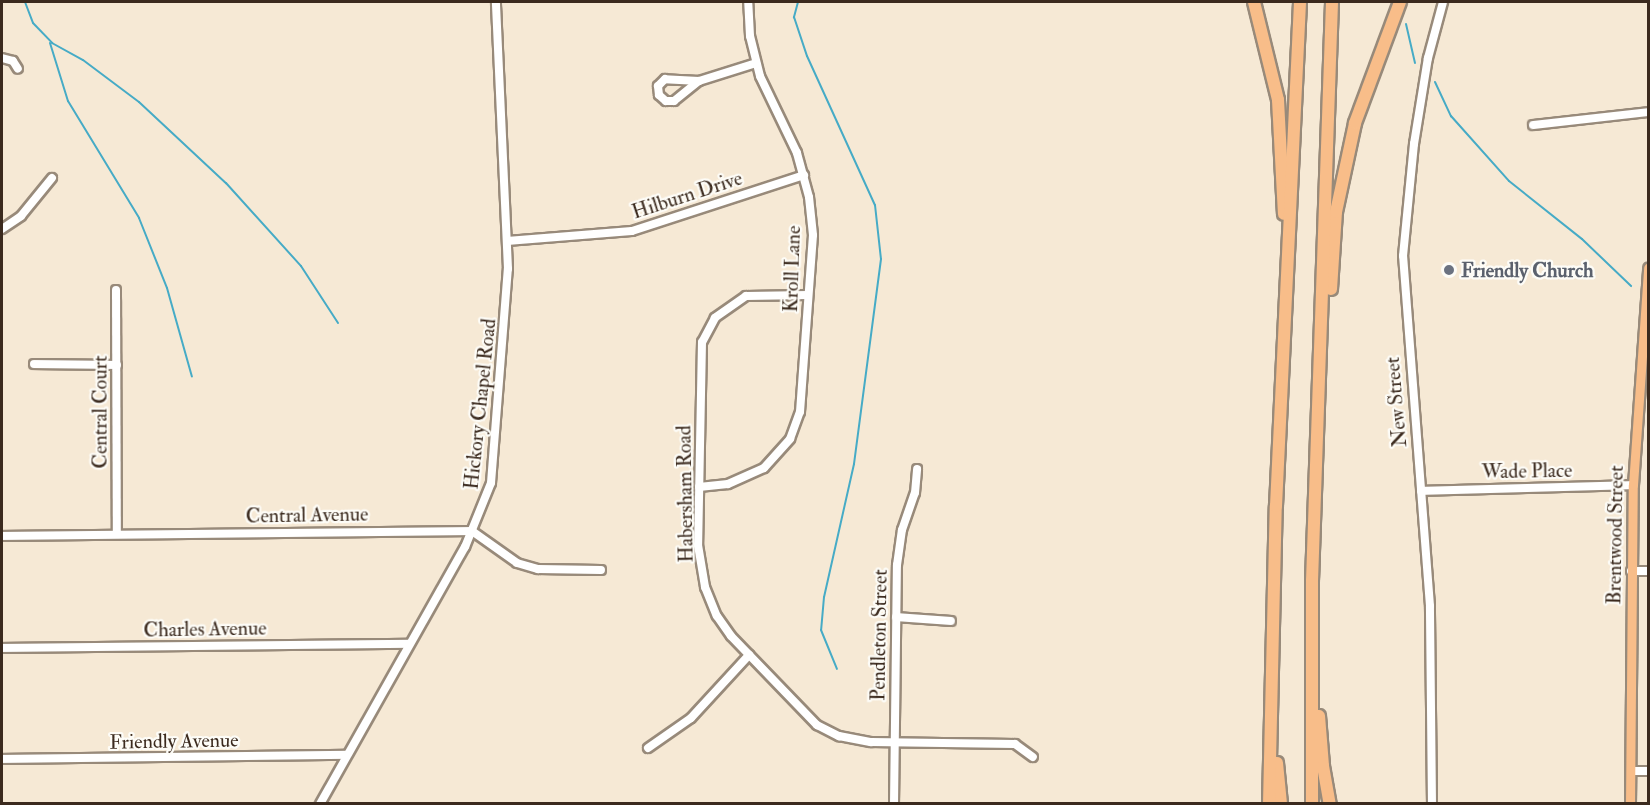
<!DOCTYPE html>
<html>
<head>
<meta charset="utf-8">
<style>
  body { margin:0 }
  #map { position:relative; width:1650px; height:805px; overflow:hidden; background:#f6e9d5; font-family:"IM FELL Double Pica",serif }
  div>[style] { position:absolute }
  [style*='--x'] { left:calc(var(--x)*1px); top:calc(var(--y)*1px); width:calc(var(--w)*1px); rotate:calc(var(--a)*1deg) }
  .stream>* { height:2px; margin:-1px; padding:0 1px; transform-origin:1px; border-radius:1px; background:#46abc6 }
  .roads { filter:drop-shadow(2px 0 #988a7a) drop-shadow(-2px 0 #988a7a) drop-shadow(0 2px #988a7a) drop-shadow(0 -2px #988a7a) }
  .minor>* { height:8px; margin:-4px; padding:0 4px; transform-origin:4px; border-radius:4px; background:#fff }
  .major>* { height:9px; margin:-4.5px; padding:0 4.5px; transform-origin:4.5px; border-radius:4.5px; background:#f8bd89 }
  .highway>* { height:12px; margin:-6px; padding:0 6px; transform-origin:6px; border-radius:6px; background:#f8bd89 }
  .dots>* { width:16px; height:16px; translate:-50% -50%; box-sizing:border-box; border:3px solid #fdfcf7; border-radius:50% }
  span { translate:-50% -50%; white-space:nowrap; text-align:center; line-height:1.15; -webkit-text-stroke:4.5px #fdfcf7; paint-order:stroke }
  .street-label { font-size:20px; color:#3b2a1e }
  .worship-label { font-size:20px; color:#5b616d; font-weight:700 }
  .left { translate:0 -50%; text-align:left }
  .frame { position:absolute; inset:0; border:3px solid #3b2a1e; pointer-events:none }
</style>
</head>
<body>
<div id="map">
  <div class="stream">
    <i style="--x:25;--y:2;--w:22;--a:69"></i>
    <i style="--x:33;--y:23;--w:28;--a:46"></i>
    <i style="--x:52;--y:43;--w:35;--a:29"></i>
    <i style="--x:83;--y:60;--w:70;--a:36.9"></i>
    <i style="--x:139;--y:102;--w:119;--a:43"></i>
    <i style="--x:226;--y:183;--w:112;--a:47.9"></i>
    <i style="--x:301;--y:266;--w:68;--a:57"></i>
    <i style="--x:798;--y:2;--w:16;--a:105"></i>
    <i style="--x:794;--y:17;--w:41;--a:71.6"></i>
    <i style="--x:807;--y:56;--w:164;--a:65.5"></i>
    <i style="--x:875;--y:205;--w:54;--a:83.7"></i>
    <i style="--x:881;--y:259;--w:207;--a:97.5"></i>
    <i style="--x:854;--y:464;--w:136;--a:102.7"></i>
    <i style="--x:824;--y:597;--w:33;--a:95"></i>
    <i style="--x:821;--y:630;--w:42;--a:67.7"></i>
    <i style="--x:1406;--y:24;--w:40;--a:77"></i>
    <i style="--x:50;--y:43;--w:61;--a:72.8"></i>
    <i style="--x:68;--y:101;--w:137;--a:58.7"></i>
    <i style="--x:139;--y:218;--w:75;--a:68.2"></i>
    <i style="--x:167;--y:288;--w:92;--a:74.3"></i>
    <i style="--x:1435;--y:82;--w:38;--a:65"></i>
    <i style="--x:1451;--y:116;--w:87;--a:48.3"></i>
    <i style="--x:1509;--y:181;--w:93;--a:38.5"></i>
    <i style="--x:1582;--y:239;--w:68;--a:43.8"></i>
  </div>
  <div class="roads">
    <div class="minor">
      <i style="--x:2;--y:58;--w:11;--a:15"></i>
      <i style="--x:13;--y:61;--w:9;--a:58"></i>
      <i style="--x:699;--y:81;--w:34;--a:-177"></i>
      <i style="--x:665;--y:79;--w:10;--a:135"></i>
      <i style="--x:658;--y:86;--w:9;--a:84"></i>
      <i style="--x:659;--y:95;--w:9;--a:41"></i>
      <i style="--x:666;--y:101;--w:8;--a:0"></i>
      <i style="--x:674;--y:101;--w:32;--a:-39"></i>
      <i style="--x:699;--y:81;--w:60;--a:-17.5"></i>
      <i style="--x:1533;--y:125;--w:116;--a:-6.4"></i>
      <i style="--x:2;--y:229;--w:23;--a:-34"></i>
      <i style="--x:21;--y:216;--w:49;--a:-50.8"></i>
      <i style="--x:507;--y:241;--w:125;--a:-4.6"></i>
      <i style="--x:632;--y:231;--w:181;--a:-18"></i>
      <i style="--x:116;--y:290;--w:244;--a:89.8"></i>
      <i style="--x:808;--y:295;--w:62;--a:179.1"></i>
      <i style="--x:746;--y:296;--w:38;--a:145"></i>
      <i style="--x:715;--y:318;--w:27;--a:118"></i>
      <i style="--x:702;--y:342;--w:203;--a:91.1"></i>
      <i style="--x:698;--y:545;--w:43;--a:80.5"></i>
      <i style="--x:705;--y:587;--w:31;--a:68"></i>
      <i style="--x:717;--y:616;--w:24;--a:55"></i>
      <i style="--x:731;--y:636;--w:124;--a:46"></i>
      <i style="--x:817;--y:725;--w:25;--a:27"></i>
      <i style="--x:839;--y:736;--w:33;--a:11"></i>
      <i style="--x:871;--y:742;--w:144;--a:0.8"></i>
      <i style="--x:1015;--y:744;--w:22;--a:36"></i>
      <i style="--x:34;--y:364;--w:83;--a:0.7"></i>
      <i style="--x:699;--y:487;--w:29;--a:-6"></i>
      <i style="--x:728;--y:484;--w:39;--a:-24"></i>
      <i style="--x:764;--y:468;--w:39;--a:-48"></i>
      <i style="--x:790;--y:439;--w:29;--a:-70"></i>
      <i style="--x:800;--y:412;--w:177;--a:-85.8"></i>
      <i style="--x:813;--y:235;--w:38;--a:-96"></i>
      <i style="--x:809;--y:197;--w:46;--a:-105.3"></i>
      <i style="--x:797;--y:153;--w:85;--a:-115.7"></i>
      <i style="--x:760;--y:76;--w:41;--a:-104"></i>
      <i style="--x:750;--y:36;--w:34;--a:-93"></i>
      <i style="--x:1421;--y:491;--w:212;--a:-1.6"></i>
      <i style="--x:2;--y:536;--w:470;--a:-0.6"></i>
      <i style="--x:472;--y:531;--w:55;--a:35.4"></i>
      <i style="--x:517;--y:563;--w:22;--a:16"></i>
      <i style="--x:538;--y:569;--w:63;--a:0.9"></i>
      <i style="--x:1631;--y:571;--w:17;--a:0"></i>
      <i style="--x:896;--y:617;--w:55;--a:4.2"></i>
      <i style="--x:2;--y:648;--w:406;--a:-0.6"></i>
      <i style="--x:648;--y:748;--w:52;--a:-34.9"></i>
      <i style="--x:691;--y:718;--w:86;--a:-47.4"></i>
      <i style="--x:2;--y:759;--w:344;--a:-0.7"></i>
      <i style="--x:1631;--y:771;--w:17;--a:0"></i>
      <i style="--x:320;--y:804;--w:295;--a:-60.6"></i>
      <i style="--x:465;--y:547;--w:69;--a:-67.9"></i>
      <i style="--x:491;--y:483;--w:215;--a:-85.5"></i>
      <i style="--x:508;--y:269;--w:267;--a:-92.6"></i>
      <i style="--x:894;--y:804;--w:239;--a:-89.3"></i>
      <i style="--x:897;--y:565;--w:35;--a:-82"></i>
      <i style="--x:902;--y:530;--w:39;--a:-71"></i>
      <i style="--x:915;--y:493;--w:24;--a:-85"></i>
      <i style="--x:1432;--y:804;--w:198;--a:-90.6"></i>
      <i style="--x:1430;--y:606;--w:351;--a:-94.4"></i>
      <i style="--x:1403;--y:256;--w:113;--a:-84.4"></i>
      <i style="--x:1414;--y:144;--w:87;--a:-80.8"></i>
      <i style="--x:1428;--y:58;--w:58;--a:-75"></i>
    </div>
    <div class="major">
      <i style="--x:1630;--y:804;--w:319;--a:-89.5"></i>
      <i style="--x:1633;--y:485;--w:218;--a:-86"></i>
    </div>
    <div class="highway">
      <i style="--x:1254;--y:2;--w:101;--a:76.2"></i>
      <i style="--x:1278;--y:100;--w:114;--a:87"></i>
      <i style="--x:1331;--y:289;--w:77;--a:-86.3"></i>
      <i style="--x:1336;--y:212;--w:91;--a:-77.9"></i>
      <i style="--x:1355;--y:123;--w:129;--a:-69.6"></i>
      <i style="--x:1319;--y:716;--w:50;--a:85.4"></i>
      <i style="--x:1323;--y:766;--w:39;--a:80"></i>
      <i style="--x:1277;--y:763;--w:41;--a:84.4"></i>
      <i style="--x:1269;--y:804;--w:298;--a:-88.7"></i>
      <i style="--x:1276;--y:506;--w:505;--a:-87.27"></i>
      <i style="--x:1312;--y:804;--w:223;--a:-90"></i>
      <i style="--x:1312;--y:581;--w:579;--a:-88.02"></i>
    </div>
  </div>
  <div class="dots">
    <i style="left:1449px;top:270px;background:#6b7280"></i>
  </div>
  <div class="street-label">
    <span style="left:687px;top:195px;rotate:-18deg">Hilburn Drive</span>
    <span style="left:792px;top:269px;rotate:-88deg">Kroll Lane</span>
    <span style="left:1396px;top:402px;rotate:-95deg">New Street</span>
    <span style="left:480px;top:404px;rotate:-84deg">Hickory Chapel Road</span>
    <span style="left:100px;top:412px;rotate:-90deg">Central Court</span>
    <span style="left:1527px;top:471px;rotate:-1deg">Wade Place</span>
    <span style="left:685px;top:494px;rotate:-91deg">Habersham Road</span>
    <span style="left:307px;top:515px;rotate:-1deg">Central Avenue</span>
    <span style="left:1615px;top:535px;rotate:-89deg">Brentwood Street</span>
    <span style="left:205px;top:629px;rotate:-1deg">Charles Avenue</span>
    <span style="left:879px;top:635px;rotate:-89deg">Pendleton Street</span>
    <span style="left:174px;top:741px;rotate:-1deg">Friendly Avenue</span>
  </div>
  <div class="worship-label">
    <span class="left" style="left:1461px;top:270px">Friendly Church</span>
  </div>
  <div class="frame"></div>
</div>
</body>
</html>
